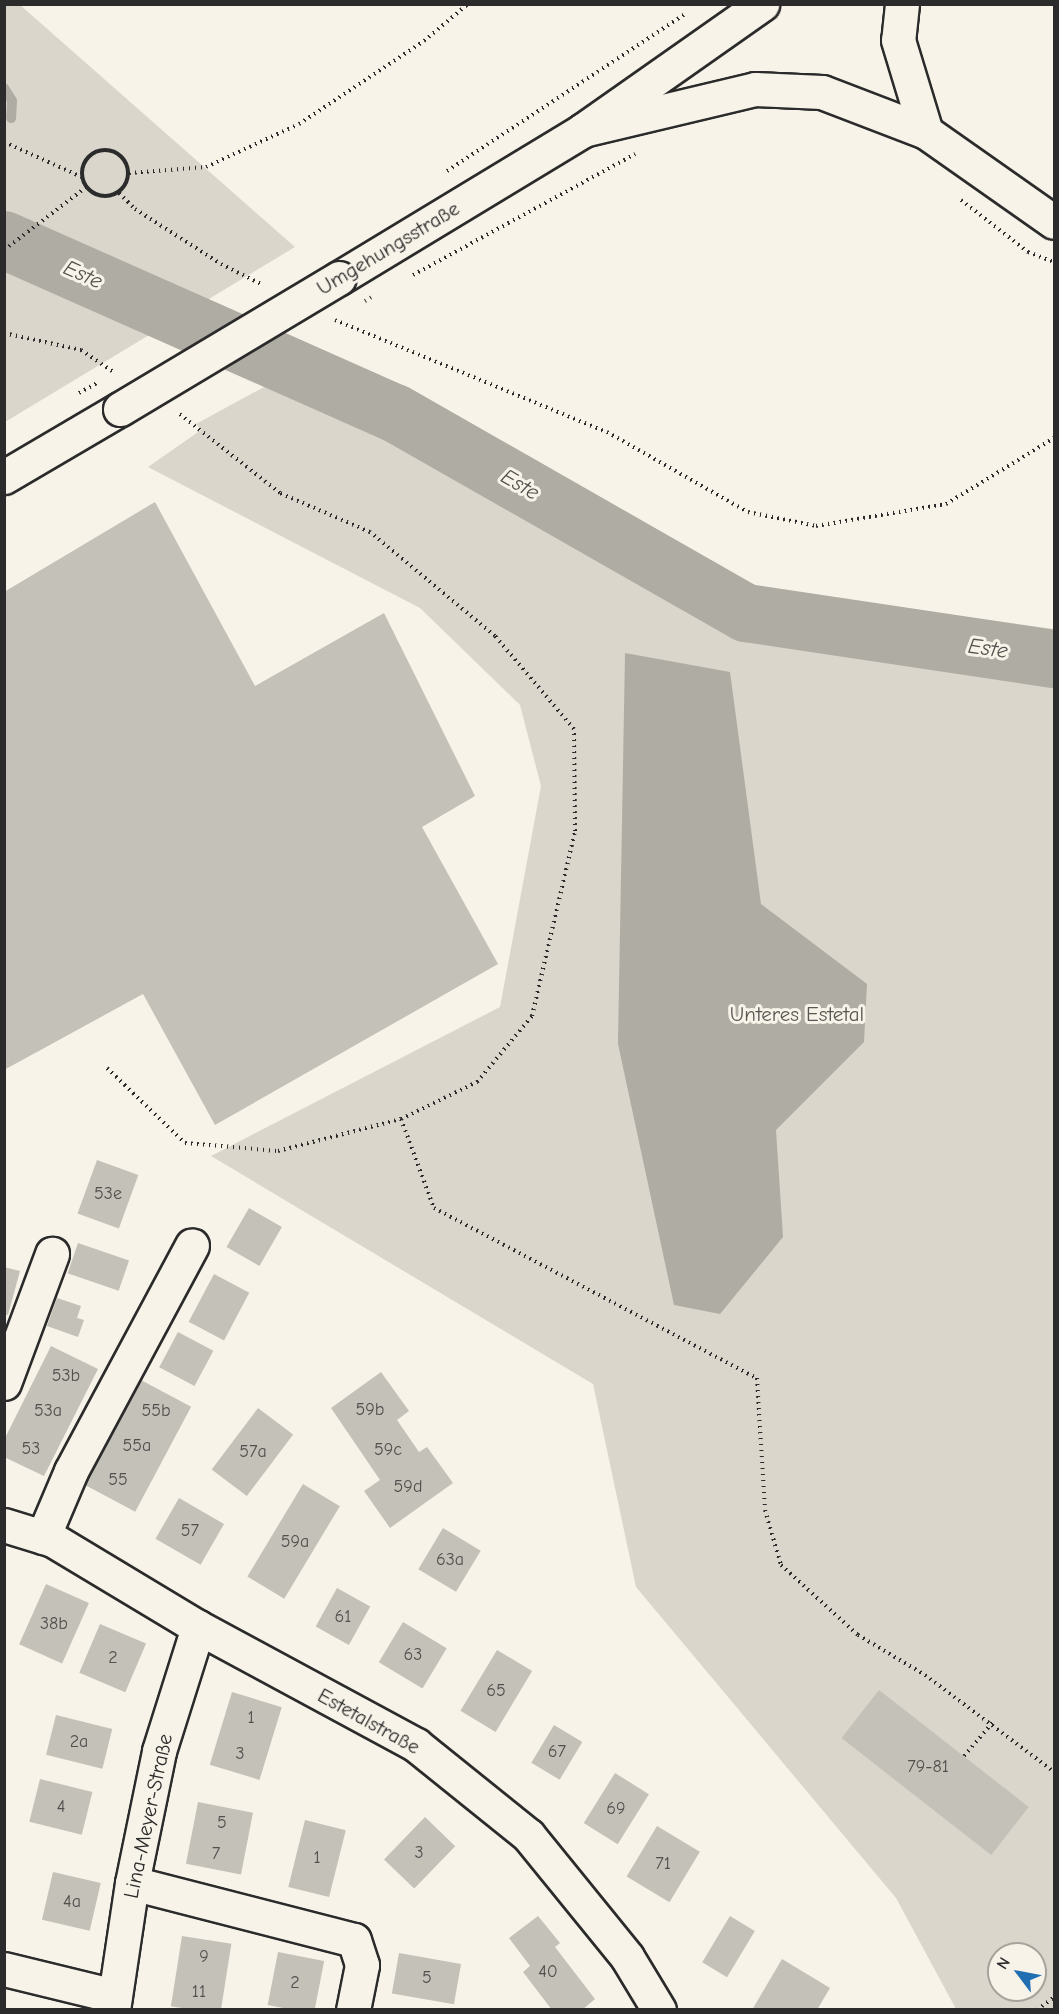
<!DOCTYPE html>
<html>
<head>
<meta charset="utf-8">
<style>
  body { margin:0 }
  #map { position:relative; width:1059px; height:2014px; overflow:hidden; background:#f7f3e8; font-family:"Comic Neue",sans-serif }
  div>[style] { position:absolute }
  [style*='--x'] { left:calc(var(--x)*1px); top:calc(var(--y)*1px); width:calc(var(--w)*1px); rotate:calc(var(--a)*1deg) }
  .green>* { inset:0; background:#dad6cc }
  .water>* { inset:0; background:#afaca4 }
  .stream>* { height:10px; margin:-5px; padding:0 5px; transform-origin:5px; border-radius:5px; background:#afaca4 }
  .river>* { height:58px; margin:-29px; padding:0 29px; transform-origin:29px; border-radius:29px; background:#afaca4 }
  .building>* { inset:0; background:#c4c1b9; transform-origin:0 0 }
  .path>* { height:4px; margin-top:-2px; transform-origin:0; background:repeating-linear-gradient(90deg,#2b2b2b 0 1.5px,transparent 0 6px) }
  .path>.ring { margin:-2px; padding:0; box-sizing:content-box; background:none; border:4px solid #2b2b2b; border-radius:50% }
  .roads { filter:drop-shadow(2px 0 #2b2b2b) drop-shadow(-2px 0 #2b2b2b) drop-shadow(0 2px #2b2b2b) drop-shadow(0 -2px #2b2b2b) }
  .minor>* { height:33px; margin:-16.5px; padding:0 16.5px; transform-origin:16.5px; border-radius:16.5px; background:#f7f3e8 }
  .major>* { height:33px; margin:-16.5px; padding:0 16.5px; transform-origin:16.5px; border-radius:16.5px; background:#f7f3e8 }
  .path-bridge>* { height:4px; margin-top:-2px; transform-origin:0; background:repeating-linear-gradient(90deg,#2b2b2b 0 1.5px,transparent 0 6px) }
  .bridges { filter:drop-shadow(2px 0 #2b2b2b) drop-shadow(-2px 0 #2b2b2b) drop-shadow(0 2px #2b2b2b) drop-shadow(0 -2px #2b2b2b) }
  .major-bridge>* { height:33px; margin:-16.5px; padding:0 16.5px; transform-origin:16.5px; border-radius:16.5px; background:#f7f3e8 }
  span { translate:-50% -50%; white-space:nowrap; text-align:center; line-height:1.15; -webkit-text-stroke:6px #f7f3e8; paint-order:stroke }
  .number-label { font-size:18px; color:#51504e }
  .number-label span { -webkit-text-stroke-width:0 }
  .street-label { font-size:21px; color:#2b2b2b }
  .park-label { font-size:21px; color:#575653 }
  .water-label { font-size:22px; color:#53524f; font-style:italic }
  .frame { position:absolute; inset:0; border:6px solid #2b2b2b; pointer-events:none }
  .north { position:absolute; left:987px; top:1942px; width:60px; height:60px; box-sizing:border-box; background:#f7f3e8; border:2px solid #a5a39c; border-radius:50%; rotate:302deg; font-size:16px; font-weight:700; line-height:24px; text-align:center; color:#2b2b2b }
  .north::after { content:''; display:block; margin:auto; width:21px; height:27px; background:#1f6fb2; clip-path:polygon(50% 0,100% 100%,50% 72%,0 100%) }
</style>
</head>
<body>
<div id="map">
  <div class="green">
    <i style="clip-path:polygon(19px 4px,295px 247px,5px 422px,4px 5px)"></i>
    <i style="clip-path:polygon(evenodd,321px 356px,407px 391px,750px 587px,1054px 629px,1054px 2009px,956px 2009px,896px 1898px,636px 1587px,593px 1384px,211px 1156px,500px 1007px,541px 786px,520px 705px,420px 608px,148px 467px,201px 430px,196px 424px,321px 356px,999px 1954px,1035px 1954px,1035px 1990px,999px 1990px,999px 1954px)"></i>
  </div>
  <div class="water">
    <i style="clip-path:polygon(625px 653px,730px 672px,761px 904px,867px 984px,864px 1042px,776px 1130px,783px 1237px,720px 1314px,674px 1305px,618px 1044px)"></i>
  </div>
  <div class="stream">
    <i style="--x:4;--y:88;--w:15;--a:58"></i>
    <i style="--x:12;--y:101;--w:17;--a:93"></i>
  </div>
  <div class="river">
    <i style="--x:4;--y:240;--w:428;--a:23.9"></i>
    <i style="--x:395;--y:413;--w:404;--a:29.7"></i>
    <i style="--x:746;--y:613;--w:311;--a:8.5"></i>
  </div>
  <div class="building">
    <i style="clip-path:polygon(155px 502px,255px 686px,384px 613px,475px 796px,422px 827px,498px 964px,215px 1125px,143px 994px,4px 1070px,4px 592px)"></i>
    <i style="left:97px;top:1160px;width:44px;height:57px;rotate:20deg"></i>
    <i style="left:249px;top:1208px;width:38px;height:45px;rotate:30deg"></i>
    <i style="left:78px;top:1243px;width:54px;height:32px;rotate:19deg"></i>
    <i style="clip-path:polygon(4px 1267px,20px 1271px,8px 1315px,4px 1314px)"></i>
    <i style="left:214px;top:1274px;width:40px;height:54px;rotate:28deg"></i>
    <i style="clip-path:polygon(57px 1298px,81px 1306px,77px 1318px,84px 1320px,78px 1337px,47px 1326px)"></i>
    <i style="left:178px;top:1332px;width:40px;height:40px;rotate:28deg"></i>
    <i style="clip-path:polygon(51px 1346px,98px 1369px,44px 1476px,4px 1457px,4px 1440px)"></i>
    <i style="clip-path:polygon(381px 1372px,409px 1411px,397px 1420px,419px 1452px,427px 1447px,453px 1483px,390px 1528px,364px 1491px,380px 1480px,331px 1408px)"></i>
    <i style="left:139px;top:1379px;width:59px;height:119px;rotate:28deg"></i>
    <i style="left:258px;top:1408px;width:44px;height:77px;rotate:37deg"></i>
    <i style="left:303px;top:1484px;width:43px;height:108px;rotate:31deg"></i>
    <i style="left:179px;top:1498px;width:52px;height:47px;rotate:30deg"></i>
    <i style="left:443px;top:1528px;width:44px;height:48px;rotate:31deg"></i>
    <i style="left:46px;top:1584px;width:47px;height:66px;rotate:24deg"></i>
    <i style="left:337px;top:1588px;width:38px;height:44px;rotate:29deg"></i>
    <i style="left:403px;top:1622px;width:51px;height:47px;rotate:31deg"></i>
    <i style="left:100px;top:1624px;width:50px;height:53px;rotate:23deg"></i>
    <i style="left:497px;top:1650px;width:41px;height:71px;rotate:31deg"></i>
    <i style="left:879px;top:1690px;width:190px;height:61px;rotate:38deg"></i>
    <i style="left:232px;top:1692px;width:52px;height:76px;rotate:17deg"></i>
    <i style="left:56px;top:1715px;width:58px;height:41px;rotate:14deg"></i>
    <i style="left:554px;top:1725px;width:33px;height:44px;rotate:31deg"></i>
    <i style="left:615px;top:1773px;width:40px;height:59px;rotate:32deg"></i>
    <i style="left:40px;top:1779px;width:54px;height:44px;rotate:14deg"></i>
    <i style="left:198px;top:1802px;width:56px;height:63px;rotate:11deg"></i>
    <i style="left:425px;top:1817px;width:42px;height:59px;rotate:44deg"></i>
    <i style="left:305px;top:1820px;width:42px;height:69px;rotate:14deg"></i>
    <i style="left:657px;top:1826px;width:50px;height:59px;rotate:31deg"></i>
    <i style="left:53px;top:1872px;width:49px;height:49px;rotate:13deg"></i>
    <i style="clip-path:polygon(538px 1916px,560px 1943px,555px 1947px,595px 1999px,582px 2010px,552px 2010px,523px 1972px,530px 1966px,509px 1938px)"></i>
    <i style="left:730px;top:1916px;width:29px;height:54px;rotate:31deg"></i>
    <i style="left:182px;top:1936px;width:50px;height:71px;rotate:9deg"></i>
    <i style="left:278px;top:1952px;width:47px;height:54px;rotate:11deg"></i>
    <i style="left:399px;top:1953px;width:63px;height:41px;rotate:10deg"></i>
    <i style="clip-path:polygon(782px 1959px,830px 1988px,817px 2010px,752px 2010px)"></i>
  </div>
  <div class="path">
    <i style="--x:4;--y:142;--w:85;--a:24.2"></i>
    <i class="ring" style="left:82px;top:150px;width:42px;height:42px"></i>
    <i style="--x:447;--y:171;--w:284;--a:-33.4"></i>
    <i style="--x:129;--y:173;--w:77;--a:-4.5"></i>
    <i style="--x:206;--y:167;--w:102;--a:-24.8"></i>
    <i style="--x:299;--y:124;--w:150;--a:-33.6"></i>
    <i style="--x:424;--y:41;--w:57;--a:-40.1"></i>
    <i style="--x:119;--y:193;--w:23;--a:45"></i>
    <i style="--x:135;--y:209;--w:102;--a:32.6"></i>
    <i style="--x:221;--y:264;--w:47;--a:26.6"></i>
    <i style="--x:961;--y:200;--w:85;--a:37.8"></i>
    <i style="--x:1028;--y:252;--w:28;--a:21"></i>
    <i style="--x:4;--y:250;--w:103;--a:-37.5"></i>
    <i style="--x:413;--y:275;--w:253;--a:-28.6"></i>
    <i style="--x:335;--y:320;--w:294;--a:22.4"></i>
    <i style="--x:607;--y:432;--w:162;--a:29.6"></i>
    <i style="--x:748;--y:512;--w:69;--a:11.6"></i>
    <i style="--x:816;--y:526;--w:132;--a:-9.6"></i>
    <i style="--x:946;--y:504;--w:127;--a:-31.4"></i>
    <i style="--x:4;--y:333;--w:79;--a:12.4"></i>
    <i style="--x:81;--y:350;--w:41;--a:34.1"></i>
    <i style="--x:107;--y:1068;--w:108;--a:43.9"></i>
    <i style="--x:185;--y:1143;--w:93;--a:4.9"></i>
    <i style="--x:278;--y:1151;--w:127;--a:-14.6"></i>
    <i style="--x:401;--y:1119;--w:85;--a:-26"></i>
    <i style="--x:477;--y:1082;--w:86;--a:-50.2"></i>
    <i style="--x:532;--y:1016;--w:190;--a:-76.9"></i>
    <i style="--x:575;--y:831;--w:102;--a:-90.6"></i>
    <i style="--x:574;--y:729;--w:122;--a:-130.3"></i>
    <i style="--x:495;--y:636;--w:163;--a:-140.2"></i>
    <i style="--x:370;--y:532;--w:98;--a:-156.6"></i>
    <i style="--x:280;--y:493;--w:131;--a:-141.8"></i>
    <i style="--x:401;--y:1119;--w:95;--a:69.7"></i>
    <i style="--x:434;--y:1208;--w:365;--a:27.8"></i>
    <i style="--x:757;--y:1378;--w:132;--a:86.5"></i>
    <i style="--x:765;--y:1510;--w:57;--a:73.8"></i>
    <i style="--x:781;--y:1565;--w:104;--a:42.3"></i>
    <i style="--x:858;--y:1635;--w:78;--a:30.8"></i>
    <i style="--x:925;--y:1675;--w:161;--a:36.9"></i>
    <i style="--x:964;--y:1756;--w:45;--a:-49.5"></i>
    <i style="--x:1037;--y:2010;--w:21;--a:-37"></i>
  </div>
  <div class="roads">
    <div class="minor">
      <i style="--x:4;--y:1383;--w:138;--a:-69.6"></i>
      <i style="--x:4;--y:1525;--w:51;--a:17"></i>
      <i style="--x:53;--y:1540;--w:169;--a:31"></i>
      <i style="--x:198;--y:1627;--w:248;--a:28.4"></i>
      <i style="--x:416;--y:1745;--w:144;--a:38.8"></i>
      <i style="--x:528;--y:1835;--w:157;--a:50.9"></i>
      <i style="--x:627;--y:1957;--w:62;--a:58.9"></i>
      <i style="--x:43;--y:1537;--w:72;--a:-67"></i>
      <i style="--x:71;--y:1471;--w:256;--a:-61.8"></i>
      <i style="--x:132;--y:1883;--w:229;--a:14.4"></i>
      <i style="--x:354;--y:1940;--w:26;--a:72"></i>
      <i style="--x:362;--y:1965;--w:46;--a:101.3"></i>
      <i style="--x:4;--y:1969;--w:114;--a:13.7"></i>
      <i style="--x:113;--y:2010;--w:128;--a:-81.5"></i>
      <i style="--x:132;--y:1883;--w:135;--a:-78.4"></i>
      <i style="--x:159;--y:1751;--w:130;--a:-72.5"></i>
    </div>
    <div class="major">
      <i style="--x:902;--y:4;--w:36;--a:96"></i>
      <i style="--x:898;--y:40;--w:96;--a:73.1"></i>
      <i style="--x:583;--y:130;--w:177;--a:-13.4"></i>
      <i style="--x:755;--y:89;--w:67;--a:2.6"></i>
      <i style="--x:822;--y:92;--w:111;--a:21"></i>
      <i style="--x:926;--y:132;--w:156;--a:35.1"></i>
      <i style="--x:339;--y:278;--w:285;--a:-31.2"></i>
      <i style="--x:583;--y:130;--w:219;--a:-35.1"></i>
      <i style="--x:4;--y:477;--w:134;--a:-30.4"></i>
    </div>
  </div>
  <div class="path-bridge">
    <i style="--x:365;--y:301;--w:12;--a:-31"></i>
    <i style="--x:79;--y:393;--w:23;--a:-29"></i>
  </div>
  <div class="bridges">
    <div class="major-bridge">
      <i style="--x:120;--y:409;--w:255;--a:-30.9"></i>
    </div>
  </div>
  <div class="number-label">
    <span style="left:108px;top:1194px">53e</span>
    <span style="left:66px;top:1376px">53b</span>
    <span style="left:370px;top:1410px">59b</span>
    <span style="left:48px;top:1411px">53a</span>
    <span style="left:156px;top:1411px">55b</span>
    <span style="left:137px;top:1446px">55a</span>
    <span style="left:31px;top:1449px">53</span>
    <span style="left:388px;top:1450px">59c</span>
    <span style="left:253px;top:1452px">57a</span>
    <span style="left:118px;top:1480px">55</span>
    <span style="left:408px;top:1487px">59d</span>
    <span style="left:190px;top:1531px">57</span>
    <span style="left:295px;top:1542px">59a</span>
    <span style="left:450px;top:1560px">63a</span>
    <span style="left:343px;top:1617px">61</span>
    <span style="left:54px;top:1624px">38b</span>
    <span style="left:413px;top:1655px">63</span>
    <span style="left:113px;top:1658px">2</span>
    <span style="left:496px;top:1691px">65</span>
    <span style="left:251px;top:1718px">1</span>
    <span style="left:79px;top:1742px">2a</span>
    <span style="left:557px;top:1752px">67</span>
    <span style="left:240px;top:1754px">3</span>
    <span style="left:928px;top:1767px">79-81</span>
    <span style="left:61px;top:1807px">4</span>
    <span style="left:616px;top:1809px">69</span>
    <span style="left:222px;top:1823px">5</span>
    <span style="left:419px;top:1853px">3</span>
    <span style="left:216px;top:1854px">7</span>
    <span style="left:317px;top:1858px">1</span>
    <span style="left:663px;top:1864px">71</span>
    <span style="left:72px;top:1902px">4a</span>
    <span style="left:204px;top:1957px">9</span>
    <span style="left:548px;top:1972px">40</span>
    <span style="left:427px;top:1978px">5</span>
    <span style="left:295px;top:1983px">2</span>
    <span style="left:199px;top:1992px">11</span>
  </div>
  <div class="street-label">
    <span style="left:388px;top:248px;rotate:-31deg">Umgehungsstraße</span>
    <span style="left:369px;top:1721px;rotate:29deg">Estetalstraße</span>
    <span style="left:148px;top:1816px;rotate:-78deg">Lina-Meyer-Straße</span>
  </div>
  <div class="park-label">
    <span style="left:797px;top:1014px">Unteres Estetal</span>
  </div>
  <div class="water-label">
    <span style="left:83px;top:275px;rotate:24deg">Este</span>
    <span style="left:520px;top:485px;rotate:30deg">Este</span>
    <span style="left:988px;top:649px;rotate:8deg">Este</span>
  </div>
  <div class="frame"></div>
  <div class="north">N</div>
</div>
</body>
</html>
